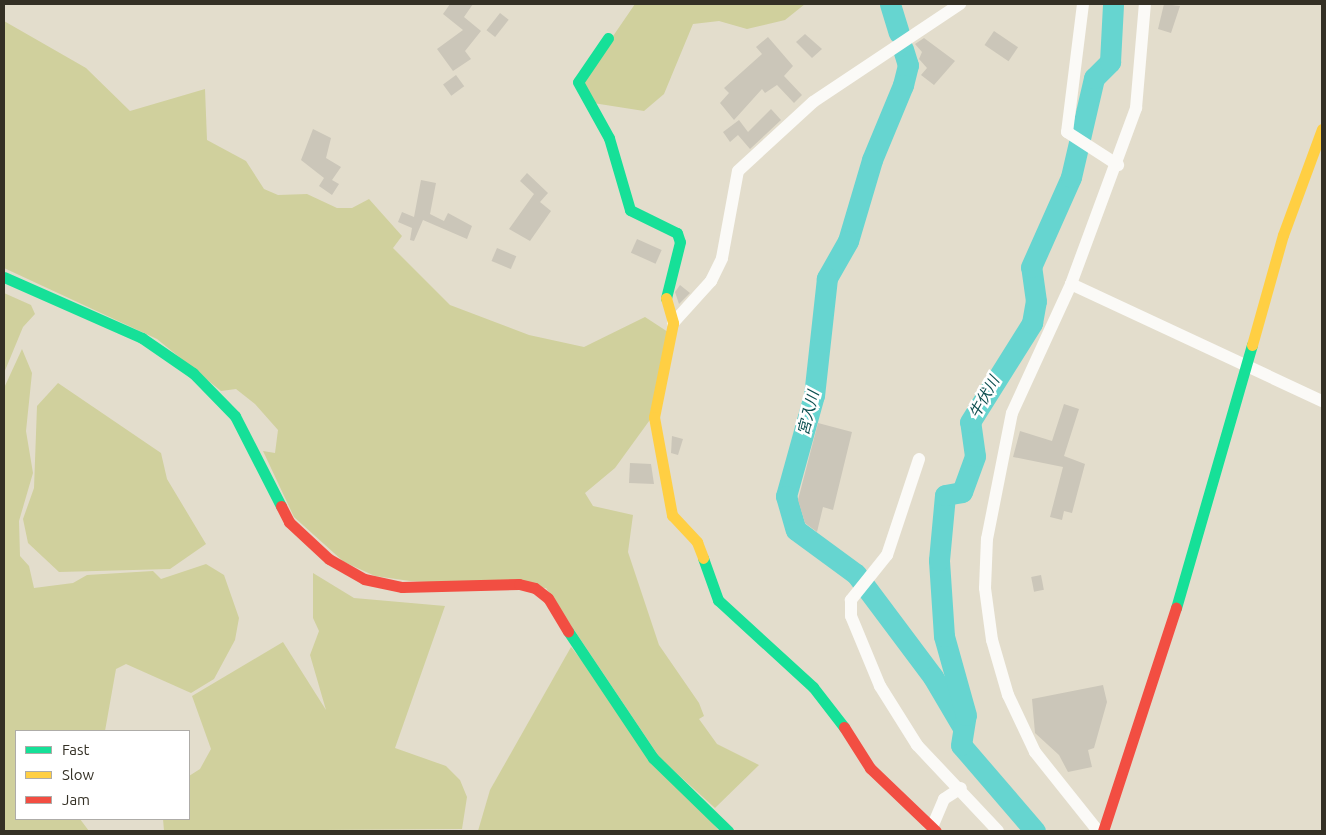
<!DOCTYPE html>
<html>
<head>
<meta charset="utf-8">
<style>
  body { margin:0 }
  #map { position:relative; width:1326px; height:835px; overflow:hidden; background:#e3ddcc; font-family:Ubuntu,"Noto Sans JP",sans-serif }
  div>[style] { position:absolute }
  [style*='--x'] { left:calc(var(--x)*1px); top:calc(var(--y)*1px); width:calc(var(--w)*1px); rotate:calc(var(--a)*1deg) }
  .green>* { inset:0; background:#d0d09d }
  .river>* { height:21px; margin:-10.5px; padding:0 10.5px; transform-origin:10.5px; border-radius:10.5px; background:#66d5d0 }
  .building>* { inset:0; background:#cbc6b9; transform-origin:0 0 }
  .street>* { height:12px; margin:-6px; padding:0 6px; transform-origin:6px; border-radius:6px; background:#fbfaf7 }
  .fast>* { height:11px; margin:-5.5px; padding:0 5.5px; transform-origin:5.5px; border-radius:5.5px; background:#16e098 }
  .slow>* { height:11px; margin:-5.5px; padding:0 5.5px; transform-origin:5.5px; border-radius:5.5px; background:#ffcf43 }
  .jam>* { height:11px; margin:-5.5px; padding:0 5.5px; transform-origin:5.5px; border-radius:5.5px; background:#f24e42 }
  span { translate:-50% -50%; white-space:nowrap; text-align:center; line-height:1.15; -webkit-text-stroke:5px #fff; paint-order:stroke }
  .water-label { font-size:15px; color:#0d4f50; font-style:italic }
  .frame { position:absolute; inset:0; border:5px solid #343025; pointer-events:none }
  .legend { position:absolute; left:15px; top:730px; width:175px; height:90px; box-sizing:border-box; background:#fff; border:1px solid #aeaca8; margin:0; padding:6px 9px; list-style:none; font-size:15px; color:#343025 }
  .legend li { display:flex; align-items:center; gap:10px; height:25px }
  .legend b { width:25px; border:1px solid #aeaca8 }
</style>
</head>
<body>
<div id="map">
  <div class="green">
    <i style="clip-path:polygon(635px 4px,805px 4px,785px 20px,747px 29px,719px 21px,693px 24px,664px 94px,644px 111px,593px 103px,583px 80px)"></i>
    <i style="clip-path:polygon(4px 21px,86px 68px,130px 111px,205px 89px,207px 140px,246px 161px,264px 189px,278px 195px,307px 194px,337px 208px,352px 208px,369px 199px,402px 236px,393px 248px,450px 305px,529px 335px,584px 347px,645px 317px,668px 332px,652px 417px,615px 468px,585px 493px,593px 506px,633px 515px,628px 552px,659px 645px,699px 703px,704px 716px,699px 719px,717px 744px,759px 765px,715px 808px,660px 758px,546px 588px,410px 581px,375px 576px,344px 562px,294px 517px,263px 451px,275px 453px,278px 430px,255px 404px,236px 389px,221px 391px,157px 339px,4px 268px)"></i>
    <i style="clip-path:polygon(4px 293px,31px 305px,35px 314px,23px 327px,4px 373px)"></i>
    <i style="clip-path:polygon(22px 349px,32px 373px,26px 431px,33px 473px,19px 521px,20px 556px,29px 566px,34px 588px,73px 583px,87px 575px,153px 571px,161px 579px,206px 564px,224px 575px,239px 618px,235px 640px,214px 679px,191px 693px,126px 664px,116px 669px,105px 731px,16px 731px,16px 819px,80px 819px,89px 831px,4px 831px,4px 388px)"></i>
    <i style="clip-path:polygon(58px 383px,161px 453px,167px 479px,206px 544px,170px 569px,59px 572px,28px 543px,23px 519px,34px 488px,37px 406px)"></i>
    <i style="clip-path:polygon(313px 573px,354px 598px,445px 606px,395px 748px,446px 766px,460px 780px,467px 797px,462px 829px,164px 831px,163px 819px,189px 819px,189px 776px,200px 769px,211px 749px,192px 696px,283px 642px,326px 710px,310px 655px,319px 631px,313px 618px)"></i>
    <i style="clip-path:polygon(571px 647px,719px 831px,478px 831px,490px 790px)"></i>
  </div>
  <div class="river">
    <i style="--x:890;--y:4;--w:30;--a:73"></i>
    <i style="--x:903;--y:49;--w:17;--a:73"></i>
    <i style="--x:908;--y:65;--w:21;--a:104"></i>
    <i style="--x:903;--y:85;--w:81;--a:112.5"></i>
    <i style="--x:872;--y:160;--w:84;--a:106.5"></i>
    <i style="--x:848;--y:241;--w:43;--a:119.6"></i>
    <i style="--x:827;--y:278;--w:118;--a:96.3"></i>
    <i style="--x:814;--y:395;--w:105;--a:105.5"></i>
    <i style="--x:786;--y:496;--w:35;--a:74"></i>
    <i style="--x:796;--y:530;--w:74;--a:36.3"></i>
    <i style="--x:856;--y:574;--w:129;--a:53.2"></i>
    <i style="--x:933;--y:677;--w:57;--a:59.4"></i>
    <i style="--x:1035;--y:831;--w:113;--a:-130.7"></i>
    <i style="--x:961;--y:745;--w:30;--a:-81"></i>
    <i style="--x:966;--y:715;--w:82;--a:-105.6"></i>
    <i style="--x:944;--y:636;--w:76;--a:-93.8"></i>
    <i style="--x:939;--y:560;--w:65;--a:-84.7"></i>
    <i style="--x:945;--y:495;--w:17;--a:-10"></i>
    <i style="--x:962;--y:492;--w:38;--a:-70"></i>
    <i style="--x:975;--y:456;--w:34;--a:-98"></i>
    <i style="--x:970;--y:422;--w:117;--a:-57.9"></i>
    <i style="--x:1032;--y:323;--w:22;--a:-80"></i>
    <i style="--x:1036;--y:301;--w:34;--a:-98"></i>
    <i style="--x:1031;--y:267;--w:98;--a:-66"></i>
    <i style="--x:1071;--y:177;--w:102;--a:-76.9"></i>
    <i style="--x:1094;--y:78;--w:23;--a:-45"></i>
    <i style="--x:1110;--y:62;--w:58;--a:-87"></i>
  </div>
  <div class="building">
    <i style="clip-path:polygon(450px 4px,473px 4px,464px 17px,481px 31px,465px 51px,471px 59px,453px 71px,437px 49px,463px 30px,443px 14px)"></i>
    <i style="clip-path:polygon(1164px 4px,1180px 6px,1171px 33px,1158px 29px)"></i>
    <i style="left:500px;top:13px;width:11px;height:22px;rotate:38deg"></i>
    <i style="left:994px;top:31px;width:29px;height:17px;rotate:34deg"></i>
    <i style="clip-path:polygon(805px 34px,822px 49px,812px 58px,796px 42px)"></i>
    <i style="clip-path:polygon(768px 37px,793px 66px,784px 76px,802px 95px,794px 103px,777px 85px,765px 93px,762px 89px,734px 120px,720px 103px,729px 93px,724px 88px,762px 54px,756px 47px)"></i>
    <i style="clip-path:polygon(924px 38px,955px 61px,934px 85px,921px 75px,927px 68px,919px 59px,922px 52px,915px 44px)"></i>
    <i style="left:456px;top:75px;width:14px;height:16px;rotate:54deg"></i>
    <i style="clip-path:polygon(771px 109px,781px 120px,750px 149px,738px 135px,730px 142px,723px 132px,739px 120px,748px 132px)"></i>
    <i style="clip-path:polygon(313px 129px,331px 138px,326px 158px,341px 167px,332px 180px,339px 184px,332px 195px,319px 186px,324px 178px,301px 160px)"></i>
    <i style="clip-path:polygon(527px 173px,548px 193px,540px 202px,551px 211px,530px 241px,509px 229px,534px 194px,520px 181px)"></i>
    <i style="clip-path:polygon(421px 180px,436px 183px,430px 214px,444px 221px,448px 213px,472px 226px,467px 239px,423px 220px,414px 241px,410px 240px,412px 228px,398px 222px,402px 212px,414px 217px)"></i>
    <i style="left:637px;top:239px;width:27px;height:15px;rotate:24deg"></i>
    <i style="left:497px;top:248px;width:21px;height:14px;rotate:23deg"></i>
    <i style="clip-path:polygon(680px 285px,690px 293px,679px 304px,675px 292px)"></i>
    <i style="clip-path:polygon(1064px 404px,1079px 409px,1064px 456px,1085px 464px,1072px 513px,1064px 511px,1062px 520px,1050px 517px,1063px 467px,1013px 457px,1020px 431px,1052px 441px)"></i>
    <i style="clip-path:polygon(818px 423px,852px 432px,833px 510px,823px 507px,817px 532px,805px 523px,798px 500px)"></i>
    <i style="clip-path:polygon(672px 436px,683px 439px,678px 455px,671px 453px)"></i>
    <i style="clip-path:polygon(630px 463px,651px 464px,654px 484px,629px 483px)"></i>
    <i style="left:1041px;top:575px;width:15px;height:10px;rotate:79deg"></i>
    <i style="clip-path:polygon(1103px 685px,1107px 702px,1094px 748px,1088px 750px,1092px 767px,1068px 772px,1059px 755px,1035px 733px,1032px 699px)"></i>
  </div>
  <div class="street">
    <i style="--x:1083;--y:4;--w:129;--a:97.1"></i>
    <i style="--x:1067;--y:132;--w:61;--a:32.9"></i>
    <i style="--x:1071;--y:284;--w:277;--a:25"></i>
    <i style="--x:673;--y:323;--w:57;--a:-47.9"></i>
    <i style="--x:711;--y:281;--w:25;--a:-64"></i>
    <i style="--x:722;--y:258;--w:88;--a:-79.6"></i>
    <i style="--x:738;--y:171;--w:102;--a:-42.6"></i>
    <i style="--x:813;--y:102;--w:177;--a:-33.7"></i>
    <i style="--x:919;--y:459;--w:101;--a:108.4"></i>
    <i style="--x:887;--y:555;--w:58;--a:128.7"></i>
    <i style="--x:851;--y:600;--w:16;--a:90"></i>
    <i style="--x:851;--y:616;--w:76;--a:67.5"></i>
    <i style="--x:880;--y:686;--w:70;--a:57.9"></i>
    <i style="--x:917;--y:745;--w:118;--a:46.7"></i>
    <i style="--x:933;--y:825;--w:28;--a:-67"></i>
    <i style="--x:944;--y:799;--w:20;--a:-33"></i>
    <i style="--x:1098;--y:831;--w:101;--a:-128.6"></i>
    <i style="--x:1035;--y:752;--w:63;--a:-115.3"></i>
    <i style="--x:1008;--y:695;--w:57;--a:-106.2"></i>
    <i style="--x:992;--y:640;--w:52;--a:-97.7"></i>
    <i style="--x:985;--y:588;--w:49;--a:-87.7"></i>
    <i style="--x:987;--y:539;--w:128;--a:-78.8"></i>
    <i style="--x:1012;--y:413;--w:142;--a:-65.4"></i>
    <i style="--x:1071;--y:284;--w:188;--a:-69.7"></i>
    <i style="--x:1136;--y:108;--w:104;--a:-85.1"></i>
  </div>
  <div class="fast">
    <i style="--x:608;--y:38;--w:53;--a:124.3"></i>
    <i style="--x:578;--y:82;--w:64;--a:61"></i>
    <i style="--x:609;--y:138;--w:75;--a:73.7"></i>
    <i style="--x:630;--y:210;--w:52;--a:26.1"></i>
    <i style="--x:677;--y:233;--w:9;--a:72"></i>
    <i style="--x:680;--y:242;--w:58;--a:104"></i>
    <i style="--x:4;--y:277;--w:151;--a:23.8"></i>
    <i style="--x:142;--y:338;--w:62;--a:34.5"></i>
    <i style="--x:193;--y:373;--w:60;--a:45.7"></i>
    <i style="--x:235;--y:416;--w:101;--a:62.9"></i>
    <i style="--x:703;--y:558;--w:45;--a:70.3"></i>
    <i style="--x:718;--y:600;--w:129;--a:42.5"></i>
    <i style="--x:813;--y:687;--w:51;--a:52.2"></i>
    <i style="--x:1176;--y:608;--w:274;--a:-73.9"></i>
    <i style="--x:568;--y:631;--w:153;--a:56.2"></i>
    <i style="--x:653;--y:758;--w:105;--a:44.2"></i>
  </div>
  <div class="slow">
    <i style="--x:666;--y:298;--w:26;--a:74"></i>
    <i style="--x:673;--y:323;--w:96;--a:101.4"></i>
    <i style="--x:654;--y:417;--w:100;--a:79.6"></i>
    <i style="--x:672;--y:515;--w:37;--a:47"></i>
    <i style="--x:697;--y:542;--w:17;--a:69"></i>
    <i style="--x:1252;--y:345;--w:114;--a:-74.3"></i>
    <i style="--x:1283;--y:235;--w:113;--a:-69.8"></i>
  </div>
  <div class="jam">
    <i style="--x:281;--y:506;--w:18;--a:63"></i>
    <i style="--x:289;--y:522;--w:54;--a:42.8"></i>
    <i style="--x:329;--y:559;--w:40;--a:29.7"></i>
    <i style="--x:364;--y:579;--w:39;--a:12"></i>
    <i style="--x:402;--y:587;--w:117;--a:-1.5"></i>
    <i style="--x:519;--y:584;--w:16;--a:14"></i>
    <i style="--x:535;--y:588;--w:16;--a:38"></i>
    <i style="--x:548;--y:598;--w:39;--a:59"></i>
    <i style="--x:844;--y:727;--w:49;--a:57.6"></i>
    <i style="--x:870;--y:768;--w:91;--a:43.7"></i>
    <i style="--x:1103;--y:831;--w:235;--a:-71.9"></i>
  </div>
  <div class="water-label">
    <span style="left:984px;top:397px;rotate:-61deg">牛伏川</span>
    <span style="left:808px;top:413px;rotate:-76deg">宮入川</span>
  </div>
  <div class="frame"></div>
  <ul class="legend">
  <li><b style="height:6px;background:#16e098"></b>Fast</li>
  <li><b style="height:6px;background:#ffcf43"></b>Slow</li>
  <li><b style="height:6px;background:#f24e42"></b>Jam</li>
  </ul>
</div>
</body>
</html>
